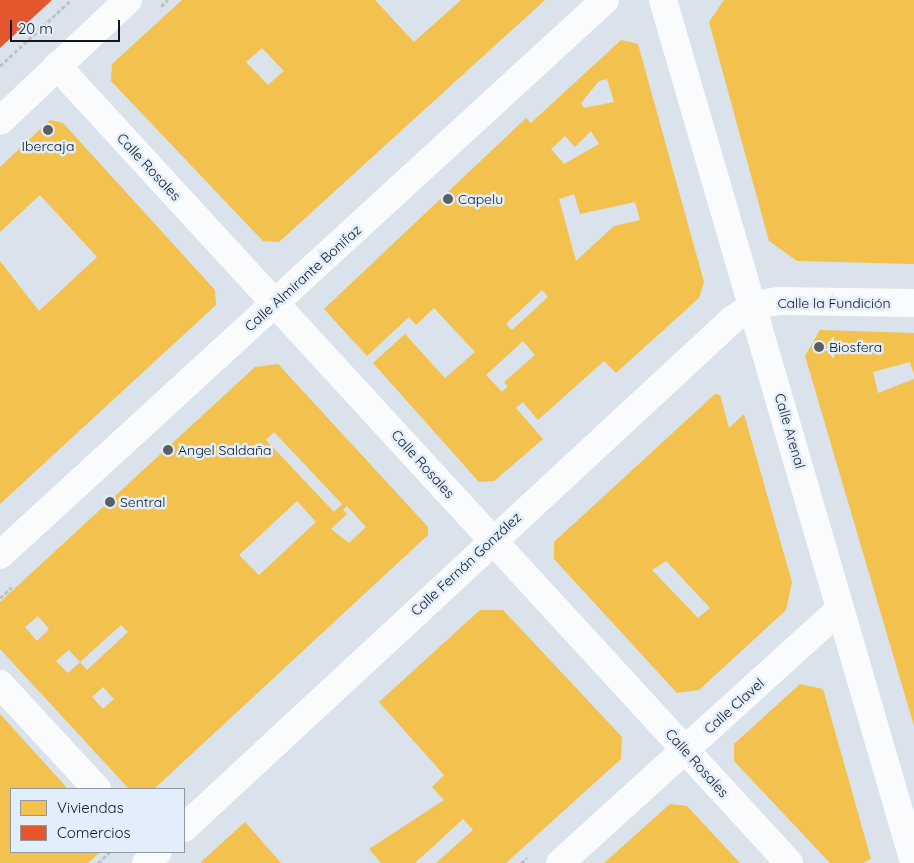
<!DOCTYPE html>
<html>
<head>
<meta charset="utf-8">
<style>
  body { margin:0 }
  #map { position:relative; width:914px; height:863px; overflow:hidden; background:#dae2eb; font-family:Quicksand,sans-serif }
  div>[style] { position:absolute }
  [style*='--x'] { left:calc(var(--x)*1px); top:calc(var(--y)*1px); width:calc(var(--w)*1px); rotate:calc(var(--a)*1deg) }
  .homes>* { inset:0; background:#f2c14e }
  .shops>* { inset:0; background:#e4572e }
  .path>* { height:3px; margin-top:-1.5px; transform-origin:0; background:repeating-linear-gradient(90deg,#bfc1c5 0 4px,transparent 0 6.5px) }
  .minor>* { height:28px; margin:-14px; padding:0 14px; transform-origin:14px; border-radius:14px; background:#f9fbfc }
  .major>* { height:28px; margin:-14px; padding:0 14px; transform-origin:14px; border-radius:14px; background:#f9fbfc }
  .dots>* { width:14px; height:14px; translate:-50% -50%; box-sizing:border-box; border:2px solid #e2eefc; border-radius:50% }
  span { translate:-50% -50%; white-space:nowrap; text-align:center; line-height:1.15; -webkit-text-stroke:5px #e2eefc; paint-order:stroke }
  .poi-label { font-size:14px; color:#13181e }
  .left { translate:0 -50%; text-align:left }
  .street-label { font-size:14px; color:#13181e }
  .legend { position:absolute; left:10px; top:788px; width:175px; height:65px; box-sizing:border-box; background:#e2eefc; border:1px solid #8f98a3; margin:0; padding:6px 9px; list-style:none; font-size:15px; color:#13181e }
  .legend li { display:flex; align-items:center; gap:10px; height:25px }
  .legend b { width:25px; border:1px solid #8f98a3 }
  .scale { position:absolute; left:10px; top:20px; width:110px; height:22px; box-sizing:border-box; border:2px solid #13181e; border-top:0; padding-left:6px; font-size:15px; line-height:18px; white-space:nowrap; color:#13181e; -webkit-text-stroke:4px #e2eefc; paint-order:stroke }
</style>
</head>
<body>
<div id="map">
  <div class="homes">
    <i style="clip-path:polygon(evenodd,182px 0,375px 0,414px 42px,461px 0,545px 0,279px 242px,263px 241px,111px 81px,112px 64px,182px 0,262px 48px,284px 71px,268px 85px,246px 62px,262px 48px)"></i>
    <i style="clip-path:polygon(724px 0,914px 0,914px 264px,797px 261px,769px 241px,709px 22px)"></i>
    <i style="clip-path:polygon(evenodd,621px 40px,638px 44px,704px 282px,699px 298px,616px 373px,604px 361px,538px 420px,523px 402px,516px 408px,543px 439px,494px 481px,479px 482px,373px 363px,405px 334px,445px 378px,475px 352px,434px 308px,416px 325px,409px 317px,367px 356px,324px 309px,526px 118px,531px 123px,621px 40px,607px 79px,614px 102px,584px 108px,581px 103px,599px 81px,607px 79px,621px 40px,591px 131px,599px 144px,564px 164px,551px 149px,565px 136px,575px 147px,591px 131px,621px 40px,574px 194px,580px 214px,635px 202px,640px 220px,614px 226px,576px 261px,559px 199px,574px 194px,621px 40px,542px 290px,548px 297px,512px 330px,506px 324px,542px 290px,621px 40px,523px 341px,535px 355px,504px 382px,508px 386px,502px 392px,486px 375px,523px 341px)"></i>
    <i style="clip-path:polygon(50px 120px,63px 123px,215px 290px,216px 305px,0 504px,0 261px,39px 311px,97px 257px,40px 195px,0 232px,0 167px)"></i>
    <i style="clip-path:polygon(820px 330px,914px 333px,914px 375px,910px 362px,873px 372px,878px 393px,914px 379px,914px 726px,805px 356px)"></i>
    <i style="clip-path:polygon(evenodd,278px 364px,428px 527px,428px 535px,154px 789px,129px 789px,0 649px,0 602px,255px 367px,278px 364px,274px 432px,342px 504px,334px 512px,266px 440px,274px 432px,278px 364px,297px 501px,316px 522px,259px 575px,239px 555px,297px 501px,278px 364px,347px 506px,366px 527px,349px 543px,331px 529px,347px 514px,343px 510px,347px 506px,278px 364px,38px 616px,49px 629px,37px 641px,25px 627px,38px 616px,278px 364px,121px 625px,128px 632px,87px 670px,80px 662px,68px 673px,56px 661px,69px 650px,80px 662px,121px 625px,278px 364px,103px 687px,114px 699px,103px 709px,92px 697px,103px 687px)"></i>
    <i style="clip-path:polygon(evenodd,715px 394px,720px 395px,729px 428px,744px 414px,792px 582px,786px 610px,699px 690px,677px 693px,554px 559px,554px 542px,715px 394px,666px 561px,710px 608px,698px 618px,652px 570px,666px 561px)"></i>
    <i style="clip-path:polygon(480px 610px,503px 610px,622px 737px,621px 759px,506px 863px,436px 863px,473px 830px,463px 819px,415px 863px,381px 863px,369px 849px,444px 800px,432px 787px,444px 775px,379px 702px)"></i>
    <i style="clip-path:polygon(800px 684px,823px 689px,871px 859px,863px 863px,830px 863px,734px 761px,734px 744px)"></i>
    <i style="clip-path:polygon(0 714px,68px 789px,11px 789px,11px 852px,100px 852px,88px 863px,0 863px)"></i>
    <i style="clip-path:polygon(670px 804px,687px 806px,740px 863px,604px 863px)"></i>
    <i style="clip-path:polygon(245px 822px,281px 863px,202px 863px,201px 862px)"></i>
  </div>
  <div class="shops">
    <i style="clip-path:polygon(0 0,52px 0,0 48px)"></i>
  </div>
  <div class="path">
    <i style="--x:161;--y:6;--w:9;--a:-41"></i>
    <i style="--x:0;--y:66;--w:97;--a:-42.9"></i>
    <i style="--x:0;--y:598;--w:16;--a:-43"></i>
    <i style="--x:98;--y:863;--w:16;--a:-43"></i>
    <i style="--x:521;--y:863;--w:8;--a:-40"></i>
  </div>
  <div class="minor">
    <i style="--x:663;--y:0;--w:898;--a:73.77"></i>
    <i style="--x:57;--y:66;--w:1082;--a:47.43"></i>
    <i style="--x:0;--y:555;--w:821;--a:-42.53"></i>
    <i style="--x:0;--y:684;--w:143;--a:47.3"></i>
    <i style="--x:184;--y:828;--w:749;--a:-42.83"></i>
    <i style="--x:733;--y:319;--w:25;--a:-34"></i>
    <i style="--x:754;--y:305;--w:26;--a:-9"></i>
    <i style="--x:780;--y:301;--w:134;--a:0.9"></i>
    <i style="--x:146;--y:863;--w:16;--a:-43"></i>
    <i style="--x:560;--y:863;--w:378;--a:-42.2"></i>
  </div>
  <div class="major">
    <i style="--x:0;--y:121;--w:176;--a:-43.4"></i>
  </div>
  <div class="dots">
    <i style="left:48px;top:130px;background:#595f66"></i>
    <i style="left:448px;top:199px;background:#595f66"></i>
    <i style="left:819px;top:347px;background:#595f66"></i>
    <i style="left:168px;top:450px;background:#595f66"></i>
    <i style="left:110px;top:502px;background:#595f66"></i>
  </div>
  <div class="poi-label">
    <span style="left:48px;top:146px">Ibercaja</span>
    <span class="left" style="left:458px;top:199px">Capelu</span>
    <span class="left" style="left:829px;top:347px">Biosfera</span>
    <span class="left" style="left:178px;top:450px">Angel Saldaña</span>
    <span class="left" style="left:120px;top:502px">Sentral</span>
  </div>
  <div class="street-label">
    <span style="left:149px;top:167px;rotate:47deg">Calle Rosales</span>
    <span style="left:303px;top:278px;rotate:-42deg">Calle Almirante Bonifaz</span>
    <span style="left:834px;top:303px">Calle la Fundición</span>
    <span style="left:790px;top:431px;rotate:74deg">Calle Arenal</span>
    <span style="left:423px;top:464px;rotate:48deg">Calle Rosales</span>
    <span style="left:466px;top:564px;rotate:-43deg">Calle Fernán González</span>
    <span style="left:734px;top:706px;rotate:-42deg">Calle Clavel</span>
    <span style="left:697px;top:763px;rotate:48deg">Calle Rosales</span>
  </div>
  <ul class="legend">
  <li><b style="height:14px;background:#f2c14e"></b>Viviendas</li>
  <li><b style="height:14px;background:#e4572e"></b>Comercios</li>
  </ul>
  <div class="scale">20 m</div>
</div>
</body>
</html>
